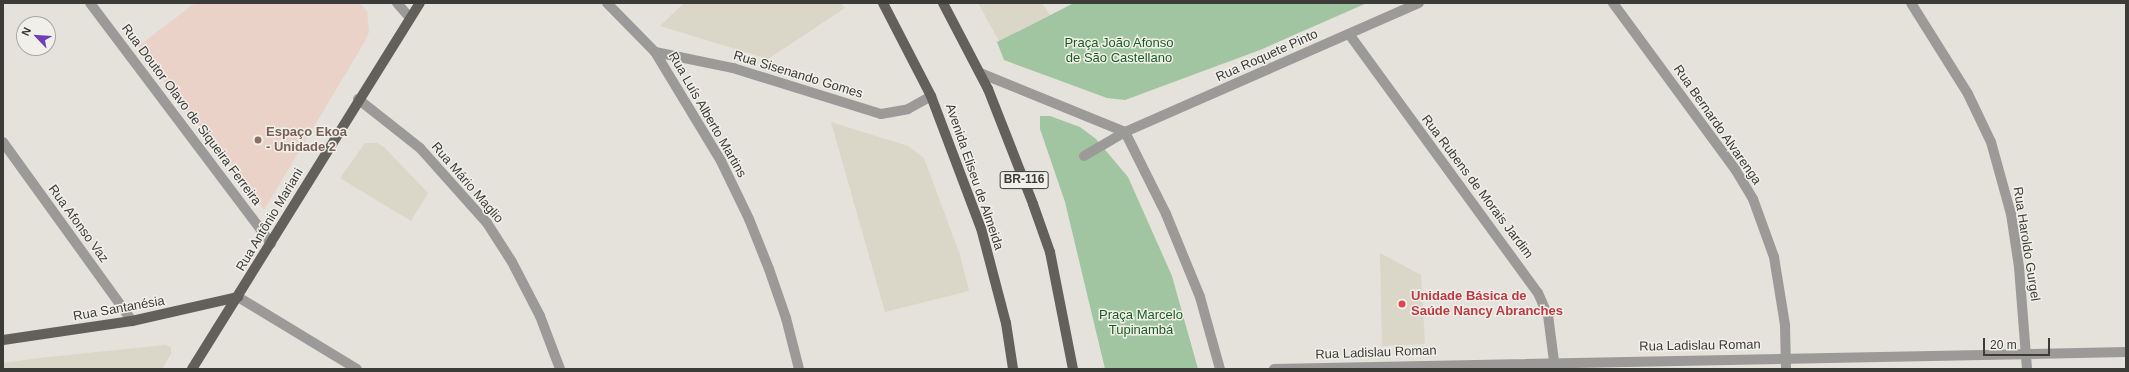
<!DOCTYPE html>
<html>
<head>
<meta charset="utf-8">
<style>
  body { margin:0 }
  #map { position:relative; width:2129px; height:372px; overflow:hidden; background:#e4e2db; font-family:Helvetica,sans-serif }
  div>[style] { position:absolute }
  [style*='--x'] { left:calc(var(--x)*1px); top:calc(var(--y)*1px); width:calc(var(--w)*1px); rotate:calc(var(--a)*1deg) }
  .built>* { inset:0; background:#dad6c8 }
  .education>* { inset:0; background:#ebd2c9 }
  .green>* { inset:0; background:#a2c5a1 }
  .minor>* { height:10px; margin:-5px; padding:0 5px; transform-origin:5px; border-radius:5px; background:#9c9a98 }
  .major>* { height:10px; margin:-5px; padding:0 5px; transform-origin:5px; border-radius:5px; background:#635f5b }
  .dots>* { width:11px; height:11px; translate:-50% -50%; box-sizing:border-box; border:2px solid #f1efe9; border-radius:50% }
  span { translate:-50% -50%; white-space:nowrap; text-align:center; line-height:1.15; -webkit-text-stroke:3px #f1efe9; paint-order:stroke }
  .shield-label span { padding:1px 3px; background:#f1efe9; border:1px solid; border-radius:3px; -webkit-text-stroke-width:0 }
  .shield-label { font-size:12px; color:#3b3b38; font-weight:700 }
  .park-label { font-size:13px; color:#1a5e1f }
  .street-label { font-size:13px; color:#3b3b38 }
  .education-label { font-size:13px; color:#785e54; font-weight:700 }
  .left { translate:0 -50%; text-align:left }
  .health-label { font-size:13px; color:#be3a42; font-weight:700 }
  .frame { position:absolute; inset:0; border:4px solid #3b3b38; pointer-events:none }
  .north { position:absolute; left:16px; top:16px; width:40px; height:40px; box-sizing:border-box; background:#f1efe9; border:1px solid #a8a7a2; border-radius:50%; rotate:295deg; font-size:11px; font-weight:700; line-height:16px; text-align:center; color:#3b3b38 }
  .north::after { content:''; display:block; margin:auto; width:14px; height:18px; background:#6e40b8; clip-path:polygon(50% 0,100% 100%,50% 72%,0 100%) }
  .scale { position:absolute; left:1983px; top:338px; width:67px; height:18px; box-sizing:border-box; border:2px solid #3b3b38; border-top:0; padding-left:5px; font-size:12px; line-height:14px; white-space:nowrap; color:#3b3b38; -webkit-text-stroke:3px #f1efe9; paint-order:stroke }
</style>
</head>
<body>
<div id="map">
  <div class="built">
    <i style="clip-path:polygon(684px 3px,841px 3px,845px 8px,768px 59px,660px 26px)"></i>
    <i style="clip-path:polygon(978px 3px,1042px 3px,1050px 15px,999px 41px)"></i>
    <i style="clip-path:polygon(831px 122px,908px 146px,924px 158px,960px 255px,969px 291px,885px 312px)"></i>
    <i style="clip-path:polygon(365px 143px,377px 143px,384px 147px,428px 193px,411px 221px,340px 178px)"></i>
    <i style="clip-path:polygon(1380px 253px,1421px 275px,1425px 344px,1382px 346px)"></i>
    <i style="clip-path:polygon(165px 345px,171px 347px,171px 354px,162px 369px,3px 369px,3px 363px,39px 358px)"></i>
  </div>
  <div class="education">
    <i style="clip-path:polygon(195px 3px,360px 3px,367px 11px,369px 32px,364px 43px,264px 210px,137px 47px)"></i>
  </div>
  <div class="green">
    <i style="clip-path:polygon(1074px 3px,1367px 3px,1260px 50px,1125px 100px,1107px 98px,1004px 60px,997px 42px)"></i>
    <i style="clip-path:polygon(1040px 116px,1050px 116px,1080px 127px,1096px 139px,1128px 177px,1172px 276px,1198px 369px,1105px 369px,1065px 202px,1040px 129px)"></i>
  </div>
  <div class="minor">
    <i style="--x:90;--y:3;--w:301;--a:53"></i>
    <i style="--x:397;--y:3;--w:20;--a:49"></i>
    <i style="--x:607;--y:3;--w:69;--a:45.6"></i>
    <i style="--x:655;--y:52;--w:127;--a:58.8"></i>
    <i style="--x:721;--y:161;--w:64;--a:64.2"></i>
    <i style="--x:749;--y:219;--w:54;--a:68.2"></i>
    <i style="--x:769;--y:269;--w:52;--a:70.9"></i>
    <i style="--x:786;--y:318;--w:53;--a:75.7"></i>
    <i style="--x:1613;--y:3;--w:206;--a:53.7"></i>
    <i style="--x:1735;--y:169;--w:35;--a:59"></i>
    <i style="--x:1753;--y:199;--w:62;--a:70.1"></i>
    <i style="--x:1774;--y:257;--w:69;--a:80.8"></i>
    <i style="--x:1785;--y:325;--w:44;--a:88.7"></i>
    <i style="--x:1911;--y:3;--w:107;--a:57.9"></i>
    <i style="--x:1968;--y:94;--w:53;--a:64.4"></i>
    <i style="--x:1991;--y:142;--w:75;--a:74.5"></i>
    <i style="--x:2011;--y:214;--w:54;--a:81.4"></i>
    <i style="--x:2019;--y:267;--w:102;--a:85.5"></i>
    <i style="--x:1349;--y:34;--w:321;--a:53.9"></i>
    <i style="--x:1538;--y:293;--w:24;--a:66"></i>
    <i style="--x:1548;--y:315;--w:54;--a:82.6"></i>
    <i style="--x:655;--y:52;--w:80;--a:11.6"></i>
    <i style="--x:733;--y:68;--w:155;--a:17.3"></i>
    <i style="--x:881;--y:114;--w:27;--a:-10"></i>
    <i style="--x:908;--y:109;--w:26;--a:-29"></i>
    <i style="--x:980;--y:73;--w:157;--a:22.1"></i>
    <i style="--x:1125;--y:132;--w:92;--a:63.4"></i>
    <i style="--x:1166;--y:214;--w:90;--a:67.7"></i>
    <i style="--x:1200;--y:297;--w:75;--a:74.5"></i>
    <i style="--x:358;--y:99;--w:79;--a:38.3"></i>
    <i style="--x:420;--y:148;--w:101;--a:48.2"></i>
    <i style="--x:487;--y:223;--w:46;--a:57.3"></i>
    <i style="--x:512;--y:262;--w:61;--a:62.6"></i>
    <i style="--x:540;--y:316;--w:57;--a:69.3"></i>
    <i style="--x:3;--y:142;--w:221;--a:54.2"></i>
    <i style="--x:1084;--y:156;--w:48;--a:-30.3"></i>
    <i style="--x:1125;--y:132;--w:321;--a:-23.7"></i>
    <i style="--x:238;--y:297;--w:139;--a:31.2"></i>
    <i style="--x:1274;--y:369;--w:852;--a:-1.14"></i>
  </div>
  <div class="major">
    <i style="--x:883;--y:3;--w:105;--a:62.7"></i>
    <i style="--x:931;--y:96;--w:141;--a:69.3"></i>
    <i style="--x:981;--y:228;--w:98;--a:75.3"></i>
    <i style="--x:1006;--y:323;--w:47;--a:81.3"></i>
    <i style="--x:943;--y:3;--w:97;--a:62.4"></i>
    <i style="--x:988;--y:89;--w:123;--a:68.6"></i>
    <i style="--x:1033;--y:204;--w:51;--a:70.5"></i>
    <i style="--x:1050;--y:252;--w:119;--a:78.9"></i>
    <i style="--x:3;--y:340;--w:130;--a:-8.4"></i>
    <i style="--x:132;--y:321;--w:109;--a:-12.8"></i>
    <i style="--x:192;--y:369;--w:431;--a:-58.1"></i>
  </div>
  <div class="dots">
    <i style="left:258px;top:140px;background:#8d6e63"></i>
    <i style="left:1402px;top:304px;background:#e0444e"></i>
  </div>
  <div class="shield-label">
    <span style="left:1024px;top:180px">BR-116</span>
  </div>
  <div class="park-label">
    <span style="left:1119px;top:51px">Praça João Afonso<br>de São Castellano</span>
    <span style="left:1141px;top:323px">Praça Marcelo<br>Tupinambá</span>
  </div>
  <div class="street-label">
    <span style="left:1267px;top:56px;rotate:-24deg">Rua Roquete Pinto</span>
    <span style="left:798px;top:75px;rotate:17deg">Rua Sisenando Gomes</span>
    <span style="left:191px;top:115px;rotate:53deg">Rua Doutor Olavo de Siqueira Ferreira</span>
    <span style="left:707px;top:115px;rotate:60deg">Rua Luís Alberto Martins</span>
    <span style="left:1717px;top:125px;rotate:55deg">Rua Bernardo Alvarenga</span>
    <span style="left:974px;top:177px;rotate:71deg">Avenida Eliseu de Almeida</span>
    <span style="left:467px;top:183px;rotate:49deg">Rua Mário Maglio</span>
    <span style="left:1477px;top:187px;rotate:53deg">Rua Rubens de Morais Jardim</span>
    <span style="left:270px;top:220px;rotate:-59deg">Rua Antônio Mariani</span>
    <span style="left:78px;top:224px;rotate:54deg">Rua Afonso Vaz</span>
    <span style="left:2026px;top:244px;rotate:81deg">Rua Haroldo Gurgel</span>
    <span style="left:119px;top:309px;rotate:-10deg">Rua Santanésia</span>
    <span style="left:1700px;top:346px;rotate:-1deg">Rua Ladislau Roman</span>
    <span style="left:1376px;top:353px;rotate:-2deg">Rua Ladislau Roman</span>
  </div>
  <div class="education-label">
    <span class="left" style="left:266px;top:140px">Espaço Ekoa<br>- Unidade 2</span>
  </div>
  <div class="health-label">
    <span class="left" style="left:1411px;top:304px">Unidade Básica de<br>Saúde Nancy Abranches</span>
  </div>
  <div class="frame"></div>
  <div class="north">N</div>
  <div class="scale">20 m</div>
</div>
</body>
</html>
